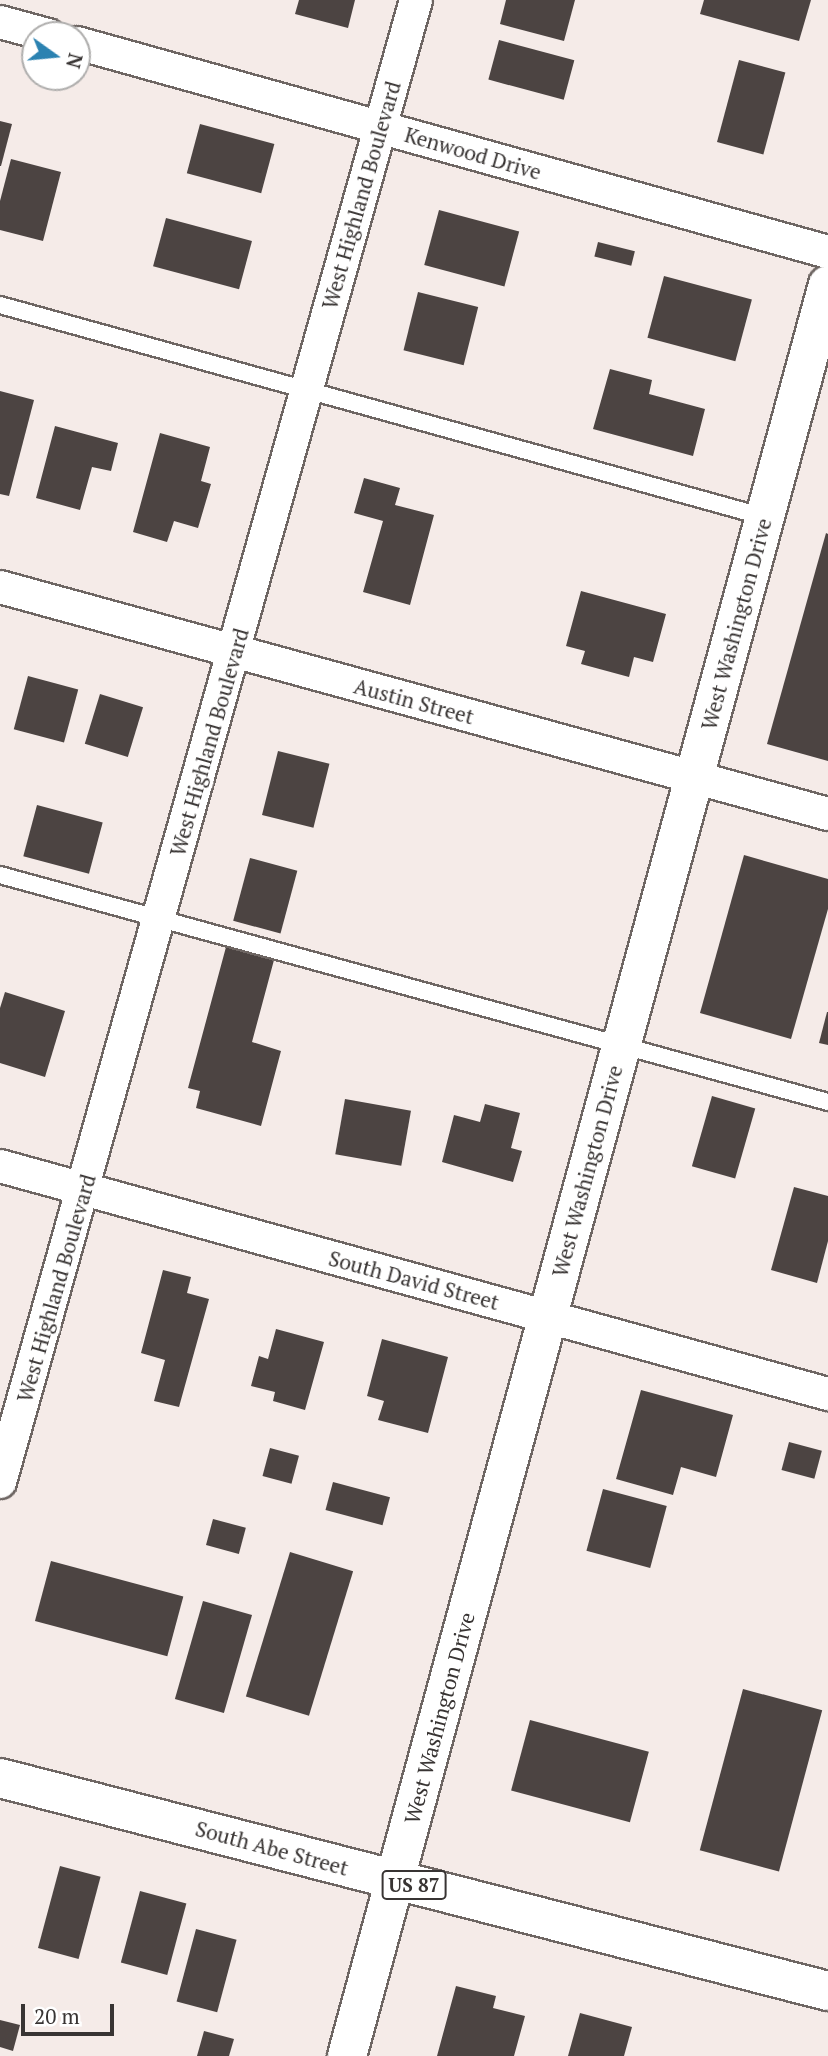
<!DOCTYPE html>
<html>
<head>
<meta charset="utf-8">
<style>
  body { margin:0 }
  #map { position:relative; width:828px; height:2056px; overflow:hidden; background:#f5ebe8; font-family:"PT Serif",serif }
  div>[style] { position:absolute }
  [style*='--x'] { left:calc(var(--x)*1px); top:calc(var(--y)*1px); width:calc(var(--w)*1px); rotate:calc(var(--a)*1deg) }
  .building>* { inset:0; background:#4c4442; transform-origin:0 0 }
  .roads { filter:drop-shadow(2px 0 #6e6663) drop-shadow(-2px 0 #6e6663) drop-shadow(0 2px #6e6663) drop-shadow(0 -2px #6e6663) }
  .service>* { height:16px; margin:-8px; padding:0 8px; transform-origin:8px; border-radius:8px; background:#fff }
  .minor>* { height:32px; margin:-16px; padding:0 16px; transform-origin:16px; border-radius:16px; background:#fff }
  .tertiary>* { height:38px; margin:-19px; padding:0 19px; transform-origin:19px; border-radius:19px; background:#fff }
  .primary>* { height:38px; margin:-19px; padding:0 19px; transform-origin:19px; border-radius:19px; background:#fff }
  span { translate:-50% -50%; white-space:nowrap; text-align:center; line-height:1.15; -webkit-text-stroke:7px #fff; paint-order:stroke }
  .shield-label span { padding:2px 5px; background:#fff; border:2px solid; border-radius:5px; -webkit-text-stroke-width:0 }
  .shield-label { font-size:19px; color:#383433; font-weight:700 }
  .street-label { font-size:21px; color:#383433 }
  .north { position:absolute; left:21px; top:21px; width:70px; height:70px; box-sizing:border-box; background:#fff; border:2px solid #afaead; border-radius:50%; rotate:105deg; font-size:19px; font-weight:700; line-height:28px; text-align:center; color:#383433 }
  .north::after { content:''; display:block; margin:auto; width:24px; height:32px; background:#2b82b1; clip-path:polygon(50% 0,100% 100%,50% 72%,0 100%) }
  .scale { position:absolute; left:21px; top:2004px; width:93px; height:32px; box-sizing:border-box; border:4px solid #383433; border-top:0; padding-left:9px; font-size:21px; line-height:24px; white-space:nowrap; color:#383433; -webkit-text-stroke:5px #fff; paint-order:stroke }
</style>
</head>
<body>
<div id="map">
  <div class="building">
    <i style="clip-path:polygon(299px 0,355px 0,348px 28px,295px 14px)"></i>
    <i style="clip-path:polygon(506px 0,575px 0,564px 41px,500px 24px)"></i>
    <i style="clip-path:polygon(704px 0,811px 0,799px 41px,700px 14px)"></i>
    <i style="left:499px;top:40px;width:78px;height:41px;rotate:15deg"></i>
    <i style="left:739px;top:60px;width:48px;height:85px;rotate:15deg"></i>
    <i style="clip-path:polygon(0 121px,12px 124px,1px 166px,0 166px)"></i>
    <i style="left:200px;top:124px;width:77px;height:51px;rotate:15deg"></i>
    <i style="clip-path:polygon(11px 159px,61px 172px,43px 241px,0 230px,0 201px)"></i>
    <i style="left:439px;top:210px;width:83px;height:57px;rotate:15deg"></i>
    <i style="left:166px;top:218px;width:89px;height:50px;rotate:15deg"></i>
    <i style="left:598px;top:242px;width:38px;height:15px;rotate:14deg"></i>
    <i style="left:664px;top:276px;width:91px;height:64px;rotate:15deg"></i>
    <i style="left:418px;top:292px;width:62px;height:60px;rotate:14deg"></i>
    <i style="clip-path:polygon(610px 369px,652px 380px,649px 394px,705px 409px,693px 456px,593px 429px)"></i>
    <i style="clip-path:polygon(0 391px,34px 400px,9px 496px,0 494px)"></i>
    <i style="clip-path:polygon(55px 426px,118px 443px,111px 471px,92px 467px,80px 510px,36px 498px)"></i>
    <i style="clip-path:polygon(160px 433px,210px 447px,201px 481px,211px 484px,198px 528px,174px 521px,167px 542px,133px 532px)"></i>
    <i style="clip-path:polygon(364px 478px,400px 488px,395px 505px,434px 515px,410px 605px,363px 592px,383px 521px,354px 513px)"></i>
    <i style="clip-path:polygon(826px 533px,828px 534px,828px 761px,767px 744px)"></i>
    <i style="clip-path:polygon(581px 591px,666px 614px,653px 662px,634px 657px,629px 677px,581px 664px,585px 651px,566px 646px)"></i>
    <i style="left:28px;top:676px;width:52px;height:55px;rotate:15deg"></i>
    <i style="left:100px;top:694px;width:45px;height:52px;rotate:17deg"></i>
    <i style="left:278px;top:751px;width:53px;height:66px;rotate:14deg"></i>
    <i style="left:37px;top:805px;width:68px;height:53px;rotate:15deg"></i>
    <i style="clip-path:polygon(744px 855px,828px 879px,828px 909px,791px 1039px,700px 1013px)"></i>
    <i style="left:250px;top:858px;width:49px;height:65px;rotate:15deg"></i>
    <i style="clip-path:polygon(226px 947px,274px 960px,252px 1042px,281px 1051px,261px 1126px,196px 1108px,200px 1091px,188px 1088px)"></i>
    <i style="clip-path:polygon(5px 992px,65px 1011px,45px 1077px,0 1063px,0 1008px)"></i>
    <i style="clip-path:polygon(827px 1012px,828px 1012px,828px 1045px,819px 1043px)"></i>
    <i style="left:712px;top:1096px;width:45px;height:73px;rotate:16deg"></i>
    <i style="left:345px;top:1099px;width:67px;height:56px;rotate:10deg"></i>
    <i style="clip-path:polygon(485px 1104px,520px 1113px,511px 1148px,522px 1151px,513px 1182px,442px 1162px,454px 1115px,480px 1122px)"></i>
    <i style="clip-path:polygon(794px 1187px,828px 1196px,828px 1241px,817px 1283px,771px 1270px)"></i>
    <i style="clip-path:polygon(163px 1270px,191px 1277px,187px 1293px,209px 1299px,179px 1407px,154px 1401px,165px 1360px,141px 1353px)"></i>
    <i style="clip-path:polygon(276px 1329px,324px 1342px,305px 1410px,273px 1401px,275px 1392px,251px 1386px,259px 1356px,268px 1359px)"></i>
    <i style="clip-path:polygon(382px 1339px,448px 1357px,428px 1433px,378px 1420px,384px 1401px,367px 1396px)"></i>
    <i style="clip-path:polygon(641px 1390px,733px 1415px,716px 1477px,681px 1467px,673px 1495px,616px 1479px)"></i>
    <i style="left:789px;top:1442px;width:34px;height:29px;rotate:15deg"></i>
    <i style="left:270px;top:1448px;width:30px;height:29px;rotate:15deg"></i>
    <i style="left:333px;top:1482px;width:59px;height:29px;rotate:15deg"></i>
    <i style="left:603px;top:1489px;width:66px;height:64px;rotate:15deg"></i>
    <i style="left:213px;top:1519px;width:34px;height:27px;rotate:15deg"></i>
    <i style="left:290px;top:1552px;width:66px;height:151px;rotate:17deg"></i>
    <i style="left:51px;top:1561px;width:137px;height:62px;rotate:15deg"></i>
    <i style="left:203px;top:1601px;width:51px;height:102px;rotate:16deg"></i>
    <i style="left:743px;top:1689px;width:82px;height:167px;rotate:15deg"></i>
    <i style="left:530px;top:1720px;width:123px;height:73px;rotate:15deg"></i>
    <i style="left:60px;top:1866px;width:42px;height:85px;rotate:15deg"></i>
    <i style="left:140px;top:1891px;width:48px;height:74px;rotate:15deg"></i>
    <i style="left:196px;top:1929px;width:42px;height:75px;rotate:15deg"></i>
    <i style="clip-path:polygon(456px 1986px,496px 1996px,493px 2008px,525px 2016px,514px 2056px,437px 2056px)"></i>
    <i style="clip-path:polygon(580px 2013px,632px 2027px,624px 2056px,568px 2056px)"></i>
    <i style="clip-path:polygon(0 2020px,20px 2025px,13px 2051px,0 2047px)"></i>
    <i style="clip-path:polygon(204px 2031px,234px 2039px,229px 2056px,197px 2056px)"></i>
  </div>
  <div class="roads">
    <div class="service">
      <i style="--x:0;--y:305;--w:794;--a:15.49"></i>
      <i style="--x:0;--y:875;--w:859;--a:15.33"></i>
    </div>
    <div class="minor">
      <i style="--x:0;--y:22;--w:50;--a:15.2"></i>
      <i style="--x:77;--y:43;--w:780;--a:15.55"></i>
      <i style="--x:0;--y:587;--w:859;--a:15.33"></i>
      <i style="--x:0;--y:1166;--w:859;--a:15.4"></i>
      <i style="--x:0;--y:1482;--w:1539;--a:-74.32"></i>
    </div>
    <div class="tertiary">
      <i style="--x:347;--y:2056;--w:1835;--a:-74.81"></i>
    </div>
    <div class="primary">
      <i style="--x:0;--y:1778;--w:855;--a:14.43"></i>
    </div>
  </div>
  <div class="shield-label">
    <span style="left:414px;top:1885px">US 87</span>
  </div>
  <div class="street-label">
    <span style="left:473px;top:153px;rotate:16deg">Kenwood Drive</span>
    <span style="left:361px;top:195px;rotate:-74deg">West Highland Boulevard</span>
    <span style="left:736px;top:624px;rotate:-75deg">West Washington Drive</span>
    <span style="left:414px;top:701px;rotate:15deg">Austin Street</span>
    <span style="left:209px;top:742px;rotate:-74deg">West Highland Boulevard</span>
    <span style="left:587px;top:1171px;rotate:-75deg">West Washington Drive</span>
    <span style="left:414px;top:1280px;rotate:15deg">South David Street</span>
    <span style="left:56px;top:1288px;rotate:-74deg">West Highland Boulevard</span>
    <span style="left:439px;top:1718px;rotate:-75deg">West Washington Drive</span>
    <span style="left:272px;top:1848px;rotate:15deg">South Abe Street</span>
  </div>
  <div class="north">N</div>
  <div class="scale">20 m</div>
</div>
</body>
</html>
